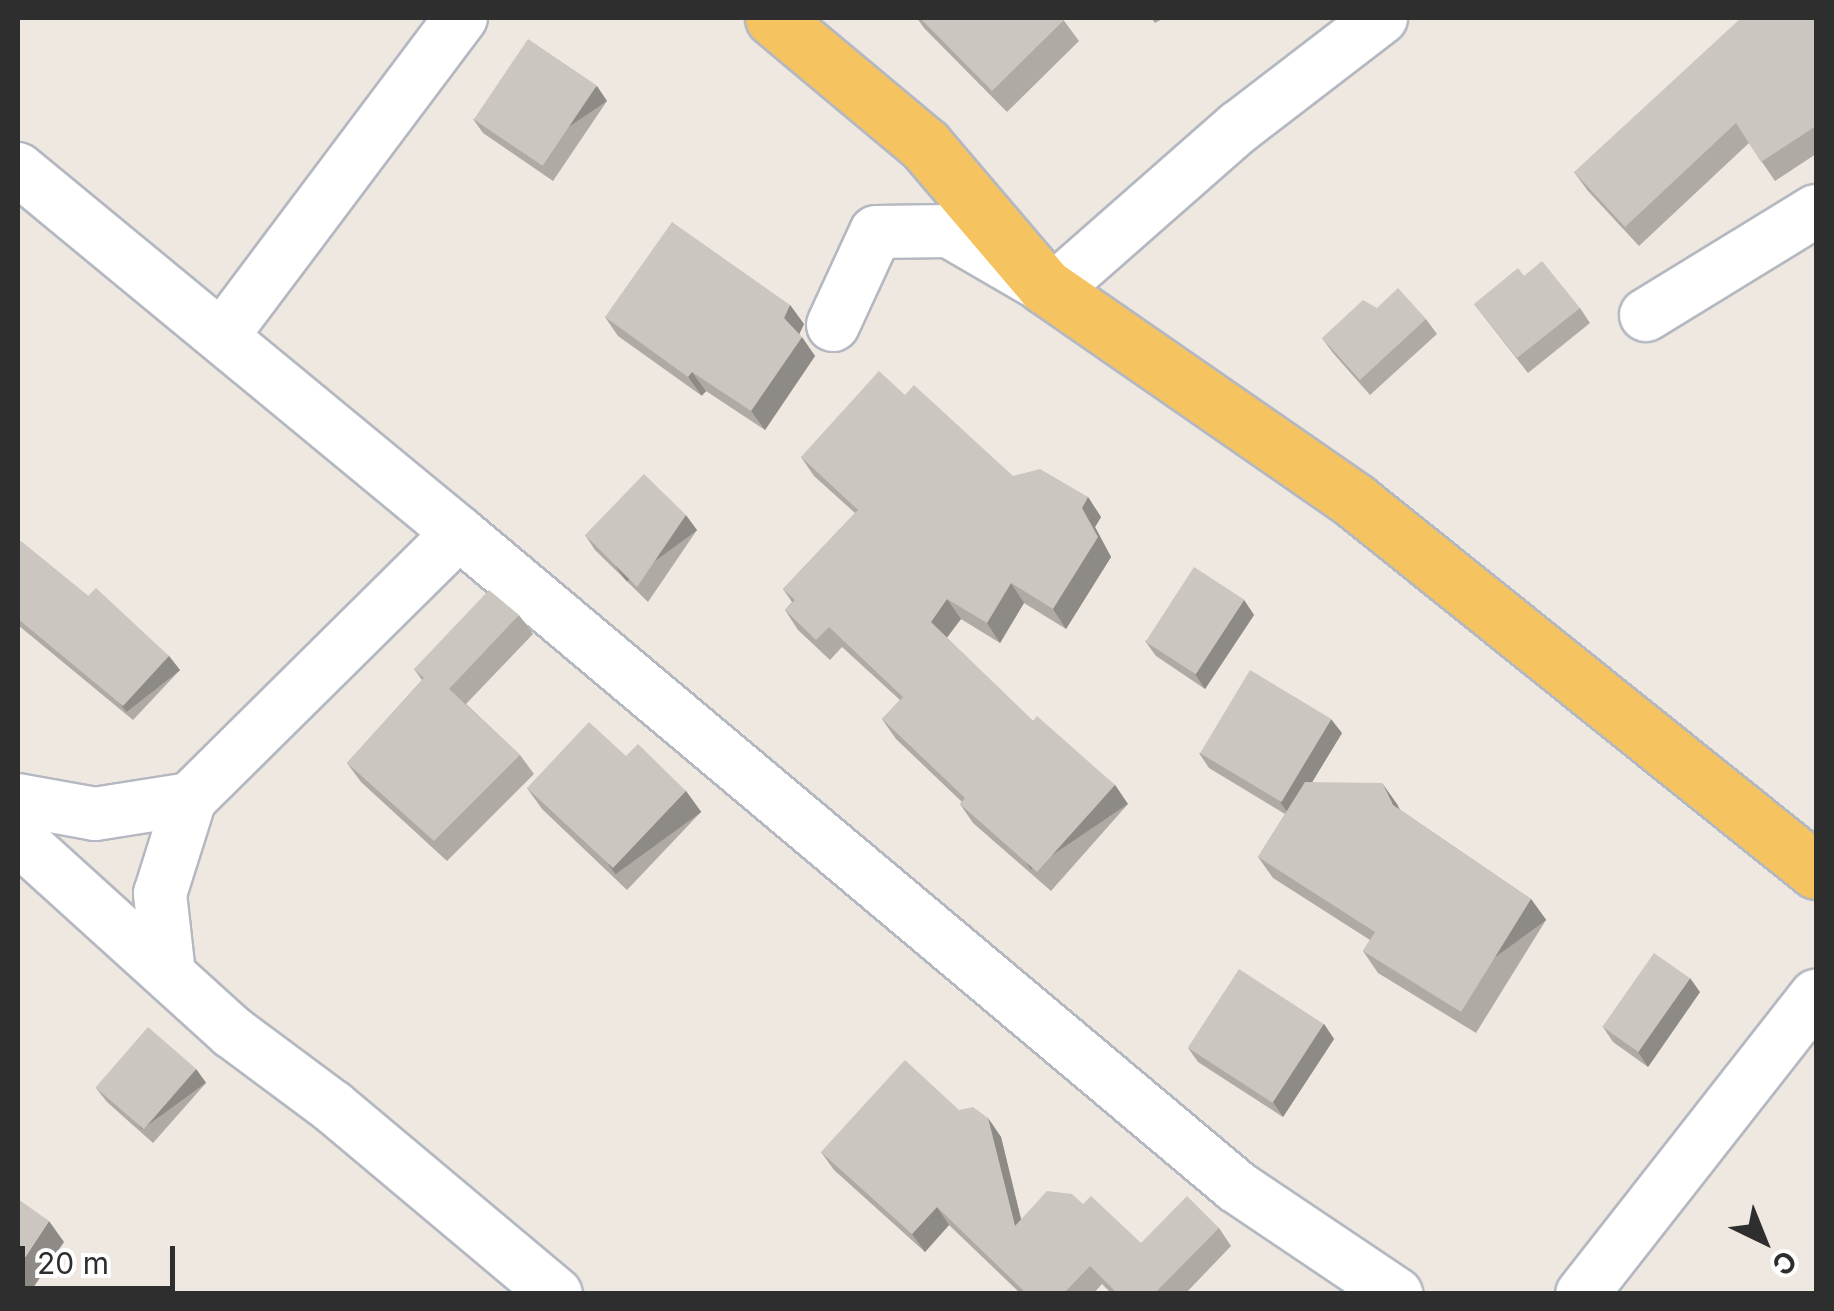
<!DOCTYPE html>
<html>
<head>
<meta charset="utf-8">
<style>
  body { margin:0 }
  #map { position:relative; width:1834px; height:1311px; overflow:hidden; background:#efe8e1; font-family:Inter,sans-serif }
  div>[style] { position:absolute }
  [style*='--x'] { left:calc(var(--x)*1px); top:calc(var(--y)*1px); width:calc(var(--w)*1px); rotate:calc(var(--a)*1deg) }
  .roads { filter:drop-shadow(2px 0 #b4b8c1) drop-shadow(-2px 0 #b4b8c1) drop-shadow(0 2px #b4b8c1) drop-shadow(0 -2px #b4b8c1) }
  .minor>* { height:52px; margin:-26px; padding:0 26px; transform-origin:26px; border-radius:26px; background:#fff }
  .major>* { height:55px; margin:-27.5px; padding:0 27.5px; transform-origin:27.5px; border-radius:27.5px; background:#f5c360 }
  .wall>* { inset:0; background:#afaaa4 }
  .shaded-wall>* { inset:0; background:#8e8b86; transform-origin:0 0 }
  .building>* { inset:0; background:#cbc6bf; transform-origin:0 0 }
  span { translate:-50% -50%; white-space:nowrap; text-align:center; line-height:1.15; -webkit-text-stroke:8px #fff; paint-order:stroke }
  .frame { position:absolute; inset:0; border:20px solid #2e2e2e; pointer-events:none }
  .north { position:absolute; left:1714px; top:1191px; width:100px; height:100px; -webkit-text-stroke:8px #fff; paint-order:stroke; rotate:137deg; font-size:28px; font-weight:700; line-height:40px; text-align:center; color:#2e2e2e }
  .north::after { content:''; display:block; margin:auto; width:35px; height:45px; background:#2e2e2e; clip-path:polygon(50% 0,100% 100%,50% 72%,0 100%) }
  .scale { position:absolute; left:20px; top:1246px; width:155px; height:45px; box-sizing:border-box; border:5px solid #2e2e2e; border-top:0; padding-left:12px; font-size:30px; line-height:35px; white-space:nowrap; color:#2e2e2e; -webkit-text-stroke:8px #fff; paint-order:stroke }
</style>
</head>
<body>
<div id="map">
  <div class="roads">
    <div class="minor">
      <i style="--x:18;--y:169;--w:572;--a:39.54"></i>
      <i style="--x:1646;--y:315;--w:199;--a:-31.5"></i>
      <i style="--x:833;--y:325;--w:102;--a:-65.2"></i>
      <i style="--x:876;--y:232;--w:73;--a:-0.8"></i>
      <i style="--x:949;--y:231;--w:119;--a:30.2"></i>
      <i style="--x:1052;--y:291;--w:249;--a:-41.3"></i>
      <i style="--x:1239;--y:127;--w:179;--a:-37.5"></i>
      <i style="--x:222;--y:336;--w:398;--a:-53.1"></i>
      <i style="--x:18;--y:800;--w:78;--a:10.3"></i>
      <i style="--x:95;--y:814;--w:96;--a:-9"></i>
      <i style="--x:190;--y:799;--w:378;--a:-44.7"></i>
      <i style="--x:459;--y:533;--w:1016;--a:40.05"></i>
      <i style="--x:1237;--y:1187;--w:192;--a:33.9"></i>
      <i style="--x:18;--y:838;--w:289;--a:42.2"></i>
      <i style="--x:232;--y:1032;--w:126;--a:36.6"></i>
      <i style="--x:333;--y:1107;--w:291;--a:40"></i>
      <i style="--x:169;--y:974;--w:81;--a:-96.4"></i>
      <i style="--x:160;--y:894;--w:100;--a:-72.5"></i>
      <i style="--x:1582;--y:1294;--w:379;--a:-51.9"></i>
    </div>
    <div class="major">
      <i style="--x:773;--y:18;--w:198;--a:39.9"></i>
      <i style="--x:925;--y:145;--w:185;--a:49.6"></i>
      <i style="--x:1045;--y:286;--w:377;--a:34.7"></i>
      <i style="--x:1355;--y:501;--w:591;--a:38.75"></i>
    </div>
  </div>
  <div class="wall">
    <i style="clip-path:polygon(917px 18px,1062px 18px,1079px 41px,1007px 112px,924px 28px)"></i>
    <i style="clip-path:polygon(1151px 18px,1164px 18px,1155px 23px)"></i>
    <i style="clip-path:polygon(1816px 18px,1816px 154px,1775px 181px,1749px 143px,1639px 246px,1588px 191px,1574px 172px)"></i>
    <i style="clip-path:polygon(607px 101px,553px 181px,483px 133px,473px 119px)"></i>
    <i style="clip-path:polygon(1474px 304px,1580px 308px,1590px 323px,1528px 373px)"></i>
    <i style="clip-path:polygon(790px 305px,804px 324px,799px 334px,815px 356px,765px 430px,706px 391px,702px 396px,618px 336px,605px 317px)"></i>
    <i style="clip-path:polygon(1377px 308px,1426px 319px,1437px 334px,1370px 395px,1333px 353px,1322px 338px)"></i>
    <i style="clip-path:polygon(905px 395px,1013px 476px,1088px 497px,1101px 517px,1095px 527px,1111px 557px,1066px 629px,1024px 603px,1000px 643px,961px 619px,947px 638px,1033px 721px,1115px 785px,1128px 804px,1051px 891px,973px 823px,960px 804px,962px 802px,896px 739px,882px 719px,900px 700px,842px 647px,830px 660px,798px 630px,785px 610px,792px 602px,783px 589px,855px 513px,814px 476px,801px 457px)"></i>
    <i style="clip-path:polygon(697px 530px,648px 602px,595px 550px,585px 535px)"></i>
    <i style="clip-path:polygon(18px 539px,88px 596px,169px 656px,180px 670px,133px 720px,18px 625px)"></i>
    <i style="clip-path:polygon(1244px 600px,1254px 615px,1205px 689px,1156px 656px,1145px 641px)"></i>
    <i style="clip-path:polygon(519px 615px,533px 634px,466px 704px,520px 755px,534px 774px,447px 861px,361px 782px,347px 763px,422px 680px,414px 669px)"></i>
    <i style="clip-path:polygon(1342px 733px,1312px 782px,1397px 804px,1399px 809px,1531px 899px,1546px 920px,1476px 1033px,1378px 973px,1363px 951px,1370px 940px,1273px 878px,1258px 857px,1285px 814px,1209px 768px,1199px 753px)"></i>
    <i style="clip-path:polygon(626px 756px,686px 791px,701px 812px,627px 890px,542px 809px,527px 788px)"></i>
    <i style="clip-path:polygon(1700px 992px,1648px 1067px,1613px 1042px,1603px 1027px)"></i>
    <i style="clip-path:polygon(1324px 1024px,1334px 1039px,1283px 1117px,1198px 1062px,1188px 1048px)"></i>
    <i style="clip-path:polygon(196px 1069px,206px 1083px,153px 1143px,107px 1102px,96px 1088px)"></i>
    <i style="clip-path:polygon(959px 1110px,988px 1118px,1001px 1137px,1021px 1219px,1083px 1204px,1141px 1243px,1219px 1228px,1231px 1246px,1185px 1294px,1112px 1294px,1102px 1284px,1093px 1294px,1021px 1294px,949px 1225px,925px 1252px,834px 1170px,821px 1152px)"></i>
  </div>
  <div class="shaded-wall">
    <i style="left:597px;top:86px;width:18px;height:97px;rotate:56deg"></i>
    <i style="clip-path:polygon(790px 305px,804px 324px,798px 337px,784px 318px)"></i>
    <i style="clip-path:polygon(802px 337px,815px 356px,765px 430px,751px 411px)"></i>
    <i style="left:692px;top:372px;width:24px;height:6px;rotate:54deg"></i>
    <i style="clip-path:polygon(1088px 497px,1101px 517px,1095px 527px,1111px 557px,1066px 629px,1053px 609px,1082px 508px)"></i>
    <i style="left:686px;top:515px;width:19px;height:87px;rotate:54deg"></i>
    <i style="clip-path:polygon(1011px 583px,1024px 603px,1000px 643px,987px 623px)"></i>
    <i style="clip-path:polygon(947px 599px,961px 619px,944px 641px,931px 622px)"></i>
    <i style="clip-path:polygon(1244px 600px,1254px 615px,1205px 689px,1195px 674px)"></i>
    <i style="left:169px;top:656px;width:18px;height:68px;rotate:52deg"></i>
    <i style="clip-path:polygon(1331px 719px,1342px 733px,1291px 817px,1280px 802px)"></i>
    <i style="clip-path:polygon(1382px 783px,1397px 804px,1408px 826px,1393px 805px)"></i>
    <i style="left:1115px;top:785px;width:23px;height:117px;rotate:56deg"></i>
    <i style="left:686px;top:791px;width:26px;height:106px;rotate:54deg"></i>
    <i style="left:1531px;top:899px;width:26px;height:133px;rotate:54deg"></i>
    <i style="clip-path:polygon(1690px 978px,1700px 992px,1648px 1067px,1638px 1052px)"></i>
    <i style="clip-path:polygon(1324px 1024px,1334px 1039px,1283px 1117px,1273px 1102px)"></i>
    <i style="left:196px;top:1069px;width:17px;height:79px;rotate:54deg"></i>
    <i style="clip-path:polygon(988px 1118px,1001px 1137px,1027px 1244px,1015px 1226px)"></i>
    <i style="clip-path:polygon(937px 1207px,949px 1225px,925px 1252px,912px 1234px)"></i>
    <i style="clip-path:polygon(49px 1221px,64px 1242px,29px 1294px,18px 1294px,18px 1268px)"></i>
  </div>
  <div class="building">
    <i style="clip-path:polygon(920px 18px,1062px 18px,1064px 20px,992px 91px)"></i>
    <i style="clip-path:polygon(1741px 18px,1816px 18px,1816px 126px,1761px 162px,1736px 123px,1625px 227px,1574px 172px)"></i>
    <i style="left:528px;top:39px;width:83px;height:97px;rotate:34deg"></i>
    <i style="clip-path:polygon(672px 222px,790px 305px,784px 318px,802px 337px,751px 411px,692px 372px,688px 377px,605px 317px)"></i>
    <i style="clip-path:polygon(1542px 261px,1580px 308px,1517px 358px,1474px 304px,1518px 268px,1524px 276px)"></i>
    <i style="clip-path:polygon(1398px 288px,1426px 319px,1360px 380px,1322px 338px,1363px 300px,1377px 308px)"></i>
    <i style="clip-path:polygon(879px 371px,905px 395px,914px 385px,1013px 476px,1040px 469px,1088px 497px,1082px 508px,1098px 537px,1053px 609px,1011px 583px,987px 623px,947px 599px,931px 622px,1033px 721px,1037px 716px,1115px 785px,1037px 872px,960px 804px,965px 798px,882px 719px,903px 697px,829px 627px,816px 640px,785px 610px,795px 600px,783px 589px,858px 510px,801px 457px)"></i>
    <i style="clip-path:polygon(644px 474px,686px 515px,637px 587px,585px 535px)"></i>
    <i style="clip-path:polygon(18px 539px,88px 596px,96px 588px,169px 656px,123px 706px,18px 619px)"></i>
    <i style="left:1194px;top:567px;width:60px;height:89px;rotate:33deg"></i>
    <i style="clip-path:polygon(489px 590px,519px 615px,449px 689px,520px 755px,434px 841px,347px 763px,424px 678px,414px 669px)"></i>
    <i style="left:1250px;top:670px;width:95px;height:97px;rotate:31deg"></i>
    <i style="clip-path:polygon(589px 722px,626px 756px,638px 744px,686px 791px,613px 868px,527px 788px)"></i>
    <i style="clip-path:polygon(1305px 782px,1382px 783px,1393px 805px,1531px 899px,1461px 1012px,1363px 951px,1375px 932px,1258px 857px)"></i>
    <i style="left:1654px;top:953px;width:44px;height:90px;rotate:35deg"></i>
    <i style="left:1239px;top:969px;width:101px;height:94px;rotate:33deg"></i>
    <i style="left:148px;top:1027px;width:64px;height:80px;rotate:41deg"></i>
    <i style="clip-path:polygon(905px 1060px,959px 1110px,973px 1107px,988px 1118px,1015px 1226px,1047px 1191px,1072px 1194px,1083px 1204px,1091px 1196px,1141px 1243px,1187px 1196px,1219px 1228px,1154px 1294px,1118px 1294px,1090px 1266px,1063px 1294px,1027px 1294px,937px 1207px,912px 1234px,821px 1152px)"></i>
    <i style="clip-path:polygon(18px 1199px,49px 1221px,18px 1268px)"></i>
  </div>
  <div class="frame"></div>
  <div class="north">С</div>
  <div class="scale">20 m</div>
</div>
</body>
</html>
